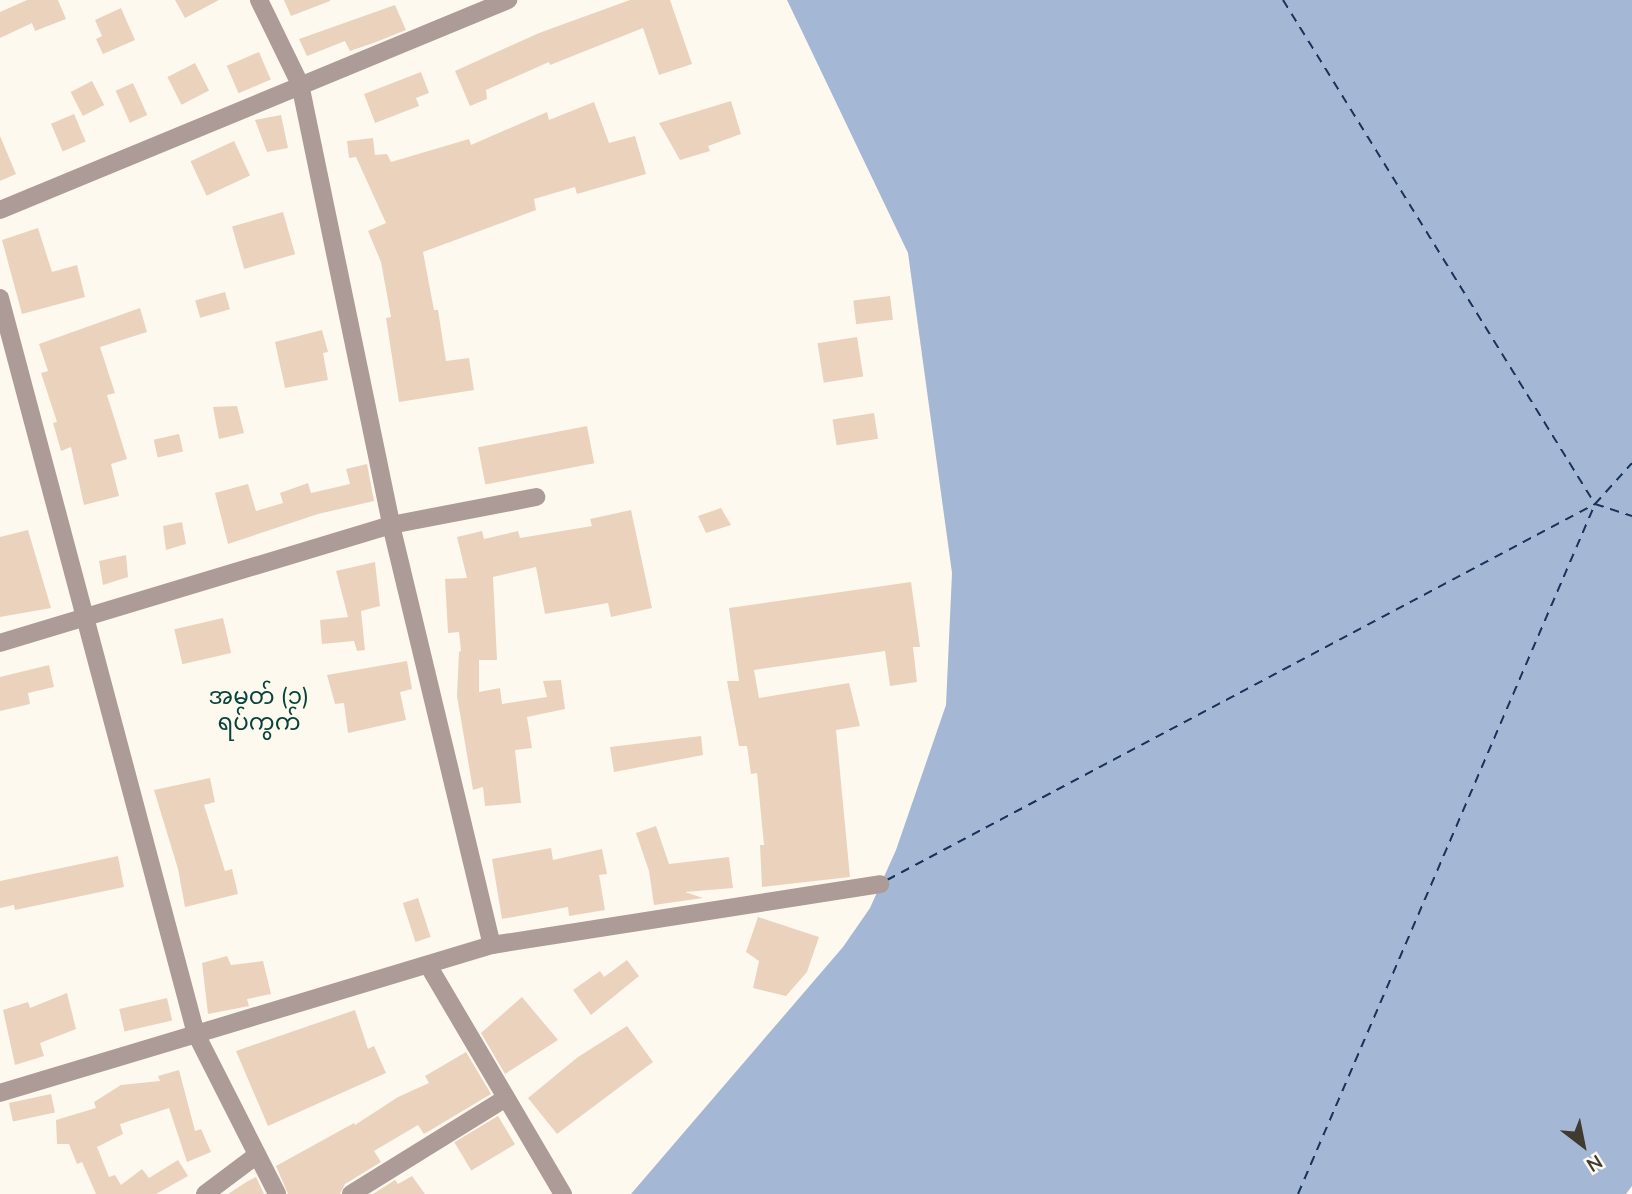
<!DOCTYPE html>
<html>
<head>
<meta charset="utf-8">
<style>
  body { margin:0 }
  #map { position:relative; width:1632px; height:1194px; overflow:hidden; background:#fef9ee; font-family:"Nunito Sans","Noto Sans Myanmar",sans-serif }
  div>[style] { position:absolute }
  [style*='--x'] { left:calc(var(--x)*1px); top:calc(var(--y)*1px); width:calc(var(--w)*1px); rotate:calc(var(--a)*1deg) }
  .water>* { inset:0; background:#a4b7d5 }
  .ferry>* { height:2px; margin-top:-1px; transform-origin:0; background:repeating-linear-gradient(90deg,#183259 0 9px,transparent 0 16px) }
  .building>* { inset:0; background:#ebd2bd; transform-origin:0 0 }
  .minor>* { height:18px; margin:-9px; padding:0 9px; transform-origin:9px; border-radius:9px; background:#ac9b96 }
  span { translate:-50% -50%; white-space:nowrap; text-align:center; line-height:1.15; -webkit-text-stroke:5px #fef9ee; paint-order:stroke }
  .quarter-label { font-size:23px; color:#07443b }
  .north { position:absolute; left:1548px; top:1110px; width:70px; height:70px; -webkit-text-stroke:5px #fef9ee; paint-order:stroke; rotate:148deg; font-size:19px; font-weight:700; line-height:28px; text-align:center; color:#3f3b30 }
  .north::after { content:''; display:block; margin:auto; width:24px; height:32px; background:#3f3b30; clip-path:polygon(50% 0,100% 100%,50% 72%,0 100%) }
</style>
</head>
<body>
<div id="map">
  <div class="water">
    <i style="clip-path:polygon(787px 0,1632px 0,1632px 1186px,1626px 1194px,631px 1194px,843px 947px,870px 908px,896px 850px,946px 705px,952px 573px,908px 253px)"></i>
  </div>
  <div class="ferry">
    <i style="--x:1283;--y:0;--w:593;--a:58.24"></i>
    <i style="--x:887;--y:880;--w:802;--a:-27.97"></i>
    <i style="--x:1595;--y:504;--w:55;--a:-47.9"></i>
    <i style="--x:1298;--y:1194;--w:751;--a:-66.71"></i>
    <i style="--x:1595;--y:504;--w:39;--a:18"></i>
  </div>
  <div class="building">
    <i style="clip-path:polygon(27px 0,58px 0,66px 19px,35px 31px,32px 23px,0 38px,0 12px)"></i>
    <i style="clip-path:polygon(175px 0,219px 0,185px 18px)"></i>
    <i style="clip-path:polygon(284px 0,330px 0,330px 1px,291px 16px)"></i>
    <i style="clip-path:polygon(630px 0,670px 0,692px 64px,659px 75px,643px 28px,550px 65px,549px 62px,486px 90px,487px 99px,470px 106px,455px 71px,539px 33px)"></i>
    <i style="clip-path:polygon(395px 5px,406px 30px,376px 42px,350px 51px,345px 41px,307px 56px,299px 39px)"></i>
    <i style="clip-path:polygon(121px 8px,135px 40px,103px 54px,96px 39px,102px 36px,95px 20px)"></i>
    <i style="left:259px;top:52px;width:30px;height:35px;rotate:67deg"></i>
    <i style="left:195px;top:63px;width:31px;height:31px;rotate:63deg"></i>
    <i style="clip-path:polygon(421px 72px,429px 93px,416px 98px,419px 106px,375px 123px,364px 94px)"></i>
    <i style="left:92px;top:81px;width:27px;height:24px;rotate:63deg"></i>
    <i style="left:133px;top:83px;width:35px;height:19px;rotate:66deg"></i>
    <i style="clip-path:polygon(731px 101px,741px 134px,708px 146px,710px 151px,680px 160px,659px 123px)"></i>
    <i style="clip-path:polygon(594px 102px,609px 143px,635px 136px,646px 174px,577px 194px,575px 187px,534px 199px,536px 210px,423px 252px,434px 310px,438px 310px,446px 361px,469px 358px,474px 390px,399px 402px,386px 318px,391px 317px,381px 262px,368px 231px,386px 223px,356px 157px,349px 158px,347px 141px,373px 138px,375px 155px,387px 154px,391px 162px,469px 139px,471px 145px,547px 112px,549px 120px)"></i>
    <i style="left:74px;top:114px;width:30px;height:25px;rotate:67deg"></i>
    <i style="clip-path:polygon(281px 115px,288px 148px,267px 152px,255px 120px)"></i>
    <i style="clip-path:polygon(0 136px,16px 174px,0 181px)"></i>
    <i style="left:234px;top:141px;width:38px;height:48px;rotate:65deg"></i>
    <i style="left:283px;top:212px;width:44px;height:53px;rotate:74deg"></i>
    <i style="clip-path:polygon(38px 228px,52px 272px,77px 265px,85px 297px,22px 314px,2px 240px)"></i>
    <i style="left:225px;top:292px;width:18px;height:31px;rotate:74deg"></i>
    <i style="left:890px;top:296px;width:24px;height:37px;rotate:83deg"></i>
    <i style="clip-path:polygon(140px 308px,147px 332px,100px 347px,115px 393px,107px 395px,127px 459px,111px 464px,119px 496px,84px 505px,71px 447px,61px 451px,53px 423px,57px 422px,41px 373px,48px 371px,39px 344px)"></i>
    <i style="clip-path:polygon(322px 330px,328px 352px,323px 353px,328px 380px,285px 388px,275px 342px)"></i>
    <i style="left:857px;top:337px;width:40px;height:40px;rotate:81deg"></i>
    <i style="clip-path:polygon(237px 406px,244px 433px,219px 439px,213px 407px)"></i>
    <i style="left:874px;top:413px;width:26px;height:42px;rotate:81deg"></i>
    <i style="left:587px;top:426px;width:38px;height:111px;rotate:79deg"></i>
    <i style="left:179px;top:434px;width:18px;height:26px;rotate:77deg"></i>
    <i style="clip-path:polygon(367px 464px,374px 501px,318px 514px,228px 544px,215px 493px,248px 484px,256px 511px,283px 503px,280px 493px,308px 483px,311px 493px,350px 484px,346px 469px)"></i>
    <i style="clip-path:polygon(721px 508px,731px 525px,706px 533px,698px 516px)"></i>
    <i style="clip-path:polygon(631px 510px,652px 608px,611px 617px,608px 603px,545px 614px,536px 567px,493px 577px,497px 660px,479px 660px,479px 692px,500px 688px,502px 704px,547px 697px,543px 681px,561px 680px,565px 709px,527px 717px,532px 748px,515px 750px,521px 803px,485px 806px,483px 787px,473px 790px,457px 696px,459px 652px,461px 651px,459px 632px,448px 633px,445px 579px,467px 578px,457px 537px,482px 531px,484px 539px,518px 531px,520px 538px,592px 526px,590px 519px)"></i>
    <i style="clip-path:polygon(182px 522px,186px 544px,166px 550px,163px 526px)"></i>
    <i style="clip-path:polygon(28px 530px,51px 608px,0 617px,0 537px)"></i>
    <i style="clip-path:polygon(126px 555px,128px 577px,103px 585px,99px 561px)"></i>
    <i style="clip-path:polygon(375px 562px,380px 606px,361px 611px,365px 650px,357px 651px,354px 641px,322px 644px,320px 620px,348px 617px,336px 571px)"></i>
    <i style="clip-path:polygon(911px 582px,920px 647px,913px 647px,917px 682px,890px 686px,885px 651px,754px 670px,759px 698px,849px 683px,860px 726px,836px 730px,850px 877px,762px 887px,760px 845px,764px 845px,757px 773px,751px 774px,747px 746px,739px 746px,727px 681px,739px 681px,729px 608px)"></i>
    <i style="left:223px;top:618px;width:36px;height:50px;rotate:77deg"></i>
    <i style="clip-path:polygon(407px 661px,412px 689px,400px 692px,406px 720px,348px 733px,344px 703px,335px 704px,327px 675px)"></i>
    <i style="clip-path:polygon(49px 665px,54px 687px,28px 693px,30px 704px,0 711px,0 677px)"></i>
    <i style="clip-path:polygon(701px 736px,703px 755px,614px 772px,610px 747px)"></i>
    <i style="clip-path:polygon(210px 778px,215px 802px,204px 805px,225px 871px,232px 869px,238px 894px,185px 907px,178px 869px,154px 790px)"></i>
    <i style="clip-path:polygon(656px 826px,669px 864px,729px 857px,733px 888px,685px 892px,703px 898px,654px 905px,649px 871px,636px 833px)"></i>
    <i style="clip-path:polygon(551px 848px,553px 860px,602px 849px,607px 874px,599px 875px,605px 910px,569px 916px,568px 907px,502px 919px,492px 859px)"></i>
    <i style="clip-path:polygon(118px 856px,124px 887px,15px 910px,14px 905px,0 908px,0 881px)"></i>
    <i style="left:418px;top:898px;width:41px;height:16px;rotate:72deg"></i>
    <i style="clip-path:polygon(758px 917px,819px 937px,807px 972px,786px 996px,753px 988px,759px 961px,746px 952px)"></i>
    <i style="clip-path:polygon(227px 956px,231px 965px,263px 961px,271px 994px,247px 999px,249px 1006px,208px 1014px,202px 963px)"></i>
    <i style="clip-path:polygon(627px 960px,639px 976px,591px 1015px,573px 990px,600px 971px,604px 977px)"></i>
    <i style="clip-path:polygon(67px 993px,76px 1029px,40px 1043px,44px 1056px,15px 1065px,3px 1010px,28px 1002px,30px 1008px)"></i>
    <i style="clip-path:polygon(522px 997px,558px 1040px,505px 1074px,481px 1033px)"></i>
    <i style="left:167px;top:998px;width:23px;height:49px;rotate:77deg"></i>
    <i style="clip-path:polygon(355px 1010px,368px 1049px,374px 1046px,386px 1073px,268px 1126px,236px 1051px)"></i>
    <i style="clip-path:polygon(627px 1026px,653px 1062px,557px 1134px,528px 1098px,578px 1057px)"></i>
    <i style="clip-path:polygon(466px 1052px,491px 1094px,424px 1134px,418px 1125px,374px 1151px,381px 1162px,345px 1184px,340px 1194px,288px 1194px,276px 1166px,354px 1123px,355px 1125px,398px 1097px,429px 1083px,425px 1076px)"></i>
    <i style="clip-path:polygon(179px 1070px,195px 1131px,201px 1129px,211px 1152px,187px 1162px,169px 1108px,120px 1124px,123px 1134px,97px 1147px,109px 1177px,115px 1175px,121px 1185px,142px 1169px,149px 1178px,178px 1160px,188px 1176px,156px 1194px,96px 1194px,82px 1162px,77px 1164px,69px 1144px,57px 1144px,56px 1120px,96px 1108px,94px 1102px,121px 1085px,160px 1081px,158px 1076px)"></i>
    <i style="left:51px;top:1094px;width:19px;height:43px;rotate:78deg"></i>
    <i style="left:498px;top:1116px;width:33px;height:51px;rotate:59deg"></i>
    <i style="clip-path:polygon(412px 1176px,425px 1194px,373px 1194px,395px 1180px,398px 1184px)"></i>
    <i style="clip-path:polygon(256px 1177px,264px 1194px,228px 1194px,248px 1181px)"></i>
  </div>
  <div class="minor">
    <i style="--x:259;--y:0;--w:93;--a:64"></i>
    <i style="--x:300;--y:84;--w:450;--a:78.3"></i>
    <i style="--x:391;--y:525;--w:432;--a:76.5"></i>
    <i style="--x:0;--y:210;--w:550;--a:-22.46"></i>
    <i style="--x:0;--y:298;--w:762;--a:75.09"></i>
    <i style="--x:196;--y:1034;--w:179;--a:63.1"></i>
    <i style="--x:0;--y:643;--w:408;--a:-16.8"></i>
    <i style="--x:391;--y:525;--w:148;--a:-10.9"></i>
    <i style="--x:428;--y:965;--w:266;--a:59.5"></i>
    <i style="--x:0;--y:1093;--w:514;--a:-16.74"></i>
    <i style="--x:492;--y:945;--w:393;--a:-8.9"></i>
    <i style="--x:205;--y:1194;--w:65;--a:-36.9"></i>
    <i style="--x:351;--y:1194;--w:182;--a:-31.8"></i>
  </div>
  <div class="quarter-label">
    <span style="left:259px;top:710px">အမှတ် (၁)<br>ရပ်ကွက်</span>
  </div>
  <div class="north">N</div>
</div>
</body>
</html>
